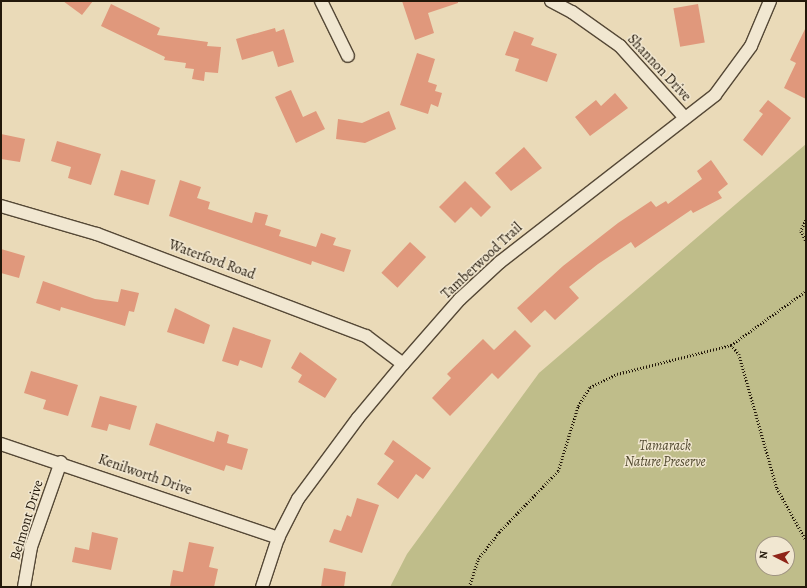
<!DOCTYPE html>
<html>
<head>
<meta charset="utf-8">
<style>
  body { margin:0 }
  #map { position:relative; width:807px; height:588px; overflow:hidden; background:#eadab8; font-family:Alegreya,serif }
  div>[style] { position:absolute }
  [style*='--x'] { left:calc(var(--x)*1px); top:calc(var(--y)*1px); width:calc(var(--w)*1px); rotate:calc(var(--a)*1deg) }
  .green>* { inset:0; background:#bfbd8a }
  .building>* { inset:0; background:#e0987c; transform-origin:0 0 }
  .path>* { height:2.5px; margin-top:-1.25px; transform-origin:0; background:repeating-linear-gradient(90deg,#23180a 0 1px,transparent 0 3px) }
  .roads { filter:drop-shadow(1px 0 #554836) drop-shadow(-1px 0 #554836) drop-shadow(0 1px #554836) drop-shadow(0 -1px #554836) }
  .minor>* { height:12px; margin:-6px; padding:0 6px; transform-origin:6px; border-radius:6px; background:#f1e7d1 }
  span { translate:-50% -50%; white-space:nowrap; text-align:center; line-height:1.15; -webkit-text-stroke:3px #f1e7d1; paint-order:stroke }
  .street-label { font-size:14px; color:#23180a }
  .park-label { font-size:14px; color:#524a30; font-style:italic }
  .frame { position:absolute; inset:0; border:2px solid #23180a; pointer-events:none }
  .north { position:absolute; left:755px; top:536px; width:40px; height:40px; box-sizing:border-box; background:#f1e7d1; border:1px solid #9f9481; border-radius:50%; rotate:276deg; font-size:11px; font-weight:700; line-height:16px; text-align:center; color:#23180a }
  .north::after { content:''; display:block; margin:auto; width:14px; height:18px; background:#8f2418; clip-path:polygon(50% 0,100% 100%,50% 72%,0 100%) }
</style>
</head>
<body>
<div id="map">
  <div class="green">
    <i style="clip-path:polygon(evenodd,806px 144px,806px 587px,390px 587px,407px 554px,539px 373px,806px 144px,763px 544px,787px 544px,787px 568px,763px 568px,763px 544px)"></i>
  </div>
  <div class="building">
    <i style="clip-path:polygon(63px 1px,93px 1px,82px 15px)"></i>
    <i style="clip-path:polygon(402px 1px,458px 1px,458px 3px,428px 13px,434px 33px,415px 40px)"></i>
    <i style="clip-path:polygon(111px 4px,160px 28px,157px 35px,208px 42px,207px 46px,221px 47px,218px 73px,205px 72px,204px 81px,192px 79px,194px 69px,185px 68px,186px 63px,164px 60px,165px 57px,101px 26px)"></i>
    <i style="left:698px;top:4px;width:39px;height:25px;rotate:80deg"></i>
    <i style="clip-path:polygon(806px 27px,806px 99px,784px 88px,796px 63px,790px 60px)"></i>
    <i style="clip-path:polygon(275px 28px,276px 32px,284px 29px,294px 62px,278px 67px,273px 51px,242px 60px,236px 39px)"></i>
    <i style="clip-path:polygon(514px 31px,534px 38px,531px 45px,557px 54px,547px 82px,515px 71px,519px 59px,505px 55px)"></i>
    <i style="clip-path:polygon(417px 53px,435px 59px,428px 82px,437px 85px,435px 91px,442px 93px,438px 107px,431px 104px,428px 114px,400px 105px)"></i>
    <i style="clip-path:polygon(291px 90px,303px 117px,316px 111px,325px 129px,296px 143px,275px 97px)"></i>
    <i style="clip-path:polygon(615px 93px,628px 108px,590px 136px,575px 117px,596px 100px,601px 106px)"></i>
    <i style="clip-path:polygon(768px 100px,791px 118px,762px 156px,743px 140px,763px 114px,759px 111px)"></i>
    <i style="clip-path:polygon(389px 111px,396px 129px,365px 143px,336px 139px,338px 119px,362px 123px)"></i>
    <i style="clip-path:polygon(1px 134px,25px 139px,20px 162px,1px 159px)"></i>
    <i style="clip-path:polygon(57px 141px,101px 154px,91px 185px,68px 178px,71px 167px,51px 161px)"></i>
    <i style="clip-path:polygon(524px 147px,542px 168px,511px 191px,495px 173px)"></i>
    <i style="clip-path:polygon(711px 160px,728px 184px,718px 192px,722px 198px,693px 213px,691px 210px,635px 248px,631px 242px,598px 264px,569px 287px,579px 298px,555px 320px,545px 310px,531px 323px,517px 308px,563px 266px,618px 223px,651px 201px,656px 207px,666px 201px,668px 204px,702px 179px,697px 171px)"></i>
    <i style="left:121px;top:170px;width:36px;height:26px;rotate:16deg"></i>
    <i style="clip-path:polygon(180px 180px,201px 187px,197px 198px,210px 202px,208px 209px,252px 223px,255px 212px,268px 215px,265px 225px,281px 230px,279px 236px,316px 247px,321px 233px,336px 238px,333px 245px,351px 250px,344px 272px,312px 261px,311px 265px,169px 216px)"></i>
    <i style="clip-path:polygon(465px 181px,491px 207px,481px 217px,471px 207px,455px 223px,439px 207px)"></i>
    <i style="left:410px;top:242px;width:22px;height:42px;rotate:43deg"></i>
    <i style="clip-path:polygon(1px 249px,25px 256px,19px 278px,1px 273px)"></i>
    <i style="clip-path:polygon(43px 281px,95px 299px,118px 302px,121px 289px,139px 293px,134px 312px,129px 311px,125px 326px,61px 307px,60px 311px,36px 303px)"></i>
    <i style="clip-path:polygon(175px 308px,210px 325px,204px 344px,167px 332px)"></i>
    <i style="clip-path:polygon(233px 327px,271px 340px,262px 368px,240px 360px,238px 366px,222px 361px)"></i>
    <i style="clip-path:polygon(515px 330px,531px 346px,498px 379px,492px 373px,450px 416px,432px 398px,451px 378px,447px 374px,483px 339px,494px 350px)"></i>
    <i style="clip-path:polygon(300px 352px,337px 379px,325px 398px,298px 382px,302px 375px,291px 368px)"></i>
    <i style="clip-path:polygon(31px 371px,78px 385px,68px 416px,43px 409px,46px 400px,24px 393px)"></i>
    <i style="clip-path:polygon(100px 396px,137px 406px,130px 430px,109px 424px,107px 431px,91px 427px)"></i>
    <i style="clip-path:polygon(156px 423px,214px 442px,217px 431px,229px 435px,227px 443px,248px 449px,242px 470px,226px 465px,224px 471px,149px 445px)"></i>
    <i style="clip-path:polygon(393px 440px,431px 468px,423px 479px,416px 474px,398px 499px,377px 484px,394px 461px,384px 454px)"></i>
    <i style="clip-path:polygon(357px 498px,379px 505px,362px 553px,329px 542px,334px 529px,341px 531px,347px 515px,351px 517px)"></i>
    <i style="clip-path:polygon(92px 532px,118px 538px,111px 570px,72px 562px,75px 547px,89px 550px)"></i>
    <i style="clip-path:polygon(189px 542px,214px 547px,209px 567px,218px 569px,214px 587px,170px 586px,173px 570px,183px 572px)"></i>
    <i style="clip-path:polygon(324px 568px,346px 572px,344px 587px,321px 587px)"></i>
  </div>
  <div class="path">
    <i style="--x:806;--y:220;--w:12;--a:114"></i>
    <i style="--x:801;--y:231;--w:11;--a:63"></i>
    <i style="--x:731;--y:345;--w:92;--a:-35.8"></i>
    <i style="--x:469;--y:587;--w:29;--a:-72"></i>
    <i style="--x:478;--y:559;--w:34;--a:-52"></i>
    <i style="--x:499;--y:532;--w:85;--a:-46"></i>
    <i style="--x:558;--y:471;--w:68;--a:-72.9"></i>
    <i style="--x:578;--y:406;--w:22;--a:-58"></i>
    <i style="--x:590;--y:387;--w:30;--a:-26"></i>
    <i style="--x:617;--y:374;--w:118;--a:-14.3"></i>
    <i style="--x:731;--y:345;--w:12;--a:48"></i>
    <i style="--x:739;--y:354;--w:139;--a:74.2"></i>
    <i style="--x:777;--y:488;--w:60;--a:60.9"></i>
  </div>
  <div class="roads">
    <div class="minor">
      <i style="--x:321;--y:1;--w:61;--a:63.9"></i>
      <i style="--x:551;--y:1;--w:24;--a:28"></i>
      <i style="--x:572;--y:12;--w:59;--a:35.3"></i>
      <i style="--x:620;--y:46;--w:97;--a:47.9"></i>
      <i style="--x:1;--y:206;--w:100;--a:16.3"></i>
      <i style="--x:97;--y:234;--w:288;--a:20.8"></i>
      <i style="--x:366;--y:336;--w:46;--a:37.1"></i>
      <i style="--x:1;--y:444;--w:293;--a:18.7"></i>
      <i style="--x:24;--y:587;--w:41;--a:-80.1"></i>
      <i style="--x:31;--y:547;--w:90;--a:-70.6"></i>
      <i style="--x:262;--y:587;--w:52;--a:-71.9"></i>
      <i style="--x:278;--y:538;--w:44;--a:-62.9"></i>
      <i style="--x:298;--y:499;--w:101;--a:-53.5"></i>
      <i style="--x:358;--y:418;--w:70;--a:-50.2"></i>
      <i style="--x:403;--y:364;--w:86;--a:-48.8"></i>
      <i style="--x:460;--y:299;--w:54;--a:-42.8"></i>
      <i style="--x:500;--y:262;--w:272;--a:-37.8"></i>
      <i style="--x:715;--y:95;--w:61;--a:-53.7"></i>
      <i style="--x:751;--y:46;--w:49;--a:-67.1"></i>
    </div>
  </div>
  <div class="street-label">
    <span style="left:659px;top:68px;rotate:47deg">Shannon Drive</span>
    <span style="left:212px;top:260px;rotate:20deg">Waterford Road</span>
    <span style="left:482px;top:261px;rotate:-43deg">Tamberwood Trail</span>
    <span style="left:145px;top:475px;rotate:19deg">Kenilworth Drive</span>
    <span style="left:27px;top:520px;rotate:-73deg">Belmont Drive</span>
  </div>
  <div class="park-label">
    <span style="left:665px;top:454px">Tamarack<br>Nature Preserve</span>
  </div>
  <div class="frame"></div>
  <div class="north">N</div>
</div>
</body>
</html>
